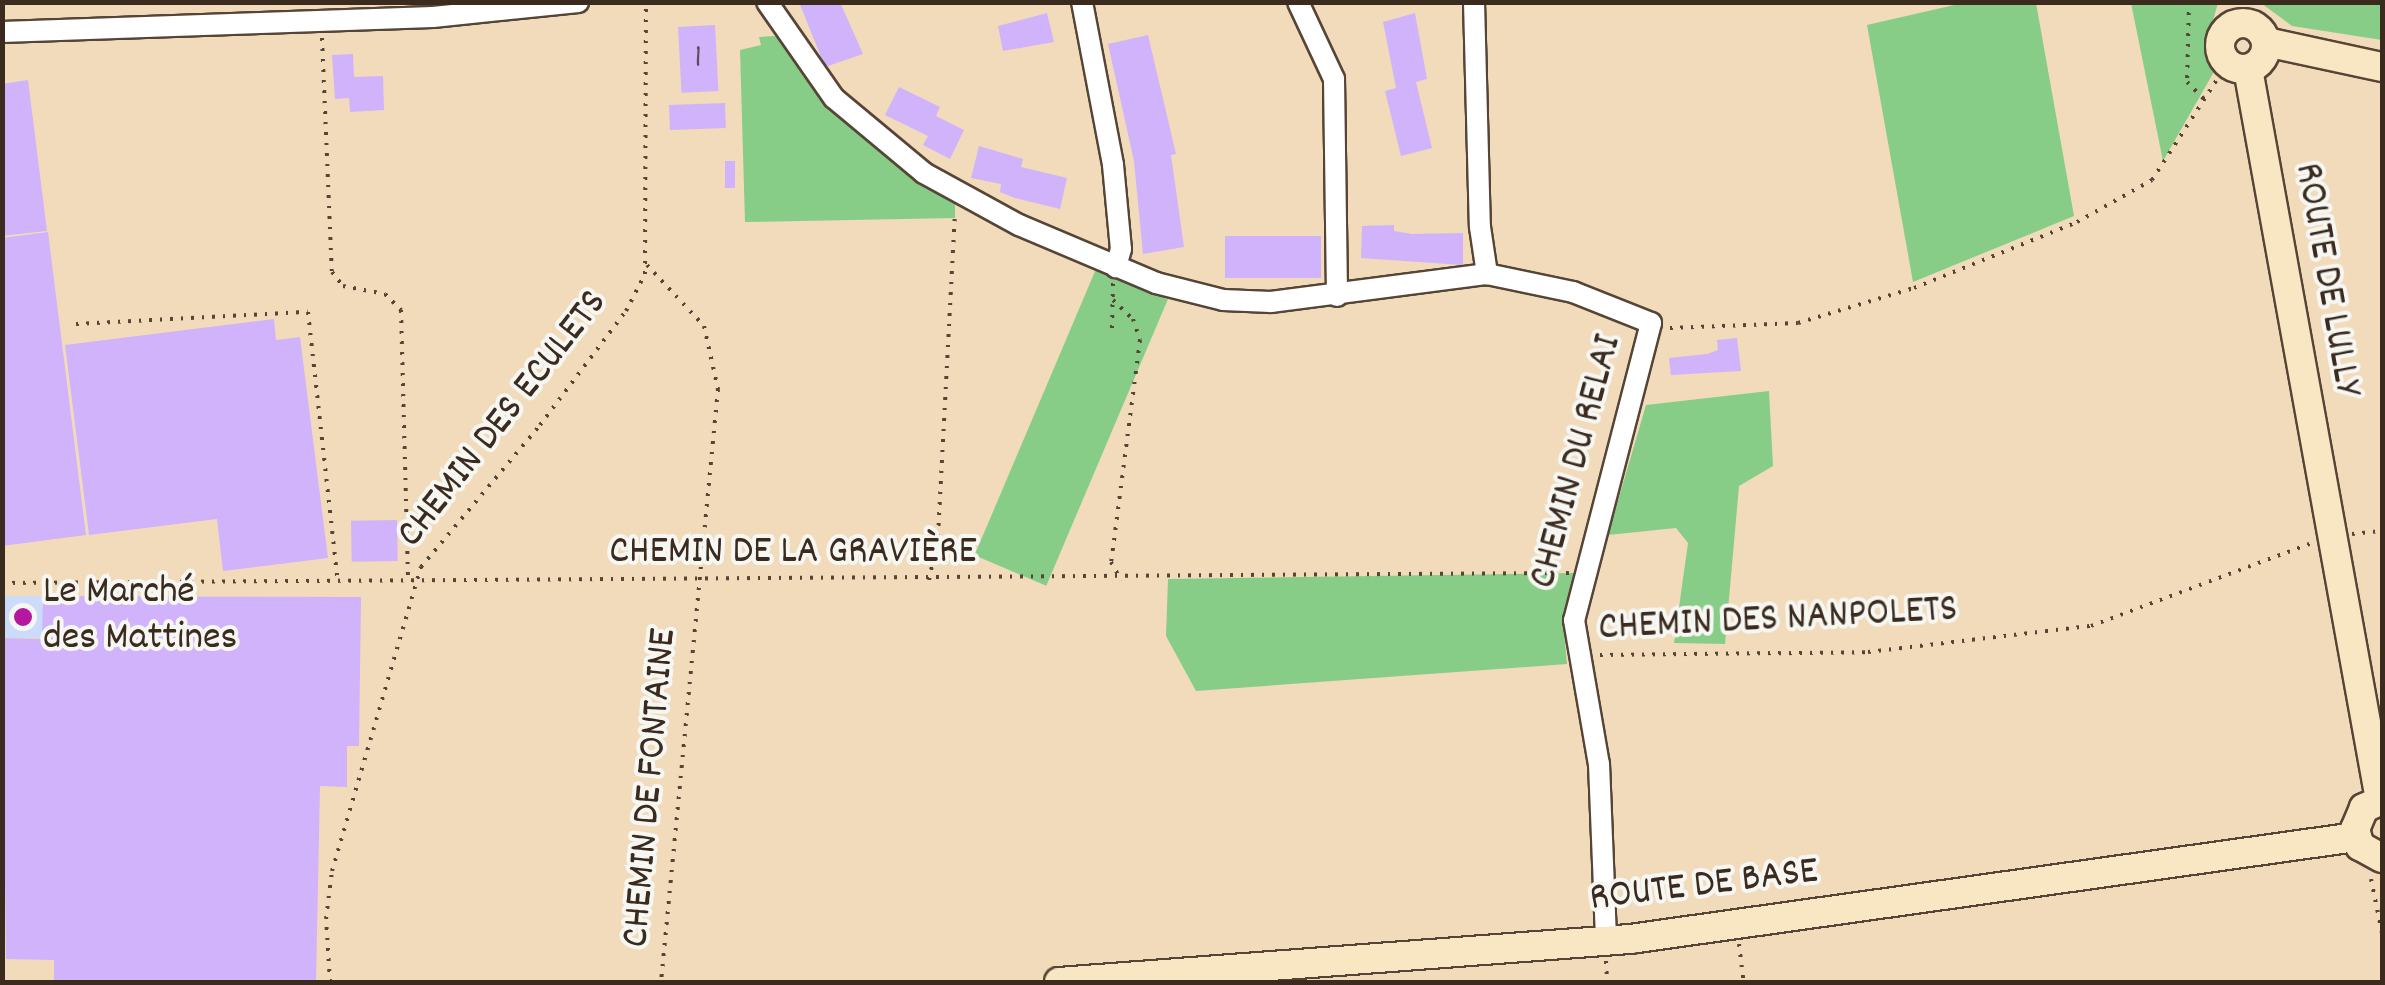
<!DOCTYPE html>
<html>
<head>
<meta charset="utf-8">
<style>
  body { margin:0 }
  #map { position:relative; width:2385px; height:985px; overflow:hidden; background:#f1dbbb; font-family:Dekko,sans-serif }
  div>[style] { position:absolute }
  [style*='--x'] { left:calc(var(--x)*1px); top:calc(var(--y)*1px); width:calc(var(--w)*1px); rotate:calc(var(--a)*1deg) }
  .built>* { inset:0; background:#cddbfa; transform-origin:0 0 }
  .green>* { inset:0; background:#88cd87; transform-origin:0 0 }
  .building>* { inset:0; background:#d0b3fb; transform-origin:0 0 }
  .path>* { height:4px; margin-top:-2px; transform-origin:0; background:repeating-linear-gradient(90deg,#564536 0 2.5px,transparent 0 10.5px) }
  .roads { filter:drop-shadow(2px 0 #564536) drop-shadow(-2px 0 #564536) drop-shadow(0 2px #564536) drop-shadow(0 -2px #564536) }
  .street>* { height:20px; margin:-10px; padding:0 10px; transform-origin:10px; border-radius:10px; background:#fff }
  .secondary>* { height:28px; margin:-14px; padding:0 14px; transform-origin:14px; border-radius:14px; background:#f9e7c3 }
  .secondary>.ring { margin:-14px; padding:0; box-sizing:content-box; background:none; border:28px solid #f9e7c3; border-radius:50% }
  .dots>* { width:28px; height:28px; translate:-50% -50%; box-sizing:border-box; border:5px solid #f6f6f2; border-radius:50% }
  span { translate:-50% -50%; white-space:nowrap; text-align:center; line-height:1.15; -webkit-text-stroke:8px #f6f6f2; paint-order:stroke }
  .number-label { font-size:35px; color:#604c55 }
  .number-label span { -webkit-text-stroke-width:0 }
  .street-label { font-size:40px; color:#3b2a1e }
  .poi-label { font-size:40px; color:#3b2a1e }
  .left { translate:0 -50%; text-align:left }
  .frame { position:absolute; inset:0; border:5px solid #3b2a1e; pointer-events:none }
</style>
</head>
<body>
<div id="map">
  <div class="built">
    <i style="left:3px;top:596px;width:40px;height:42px"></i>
  </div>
  <div class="green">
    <i style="clip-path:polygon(1963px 3px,2036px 3px,2074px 216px,1913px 282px,1867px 25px)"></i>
    <i style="clip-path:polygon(2131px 3px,2218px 3px,2207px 41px,2215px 70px,2163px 161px)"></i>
    <i style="clip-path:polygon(2261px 3px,2382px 3px,2382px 40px,2292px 26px)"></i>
    <i style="clip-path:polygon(775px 36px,816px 92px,861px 136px,955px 202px,955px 218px,745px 222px,740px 50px,761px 45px,759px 37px)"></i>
    <i style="left:1096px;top:269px;width:78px;height:311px;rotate:23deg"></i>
    <i style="clip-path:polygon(1769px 391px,1773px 466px,1739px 486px,1725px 644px,1674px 643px,1688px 543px,1676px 528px,1608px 535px,1646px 405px)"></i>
    <i style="clip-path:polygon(1574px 573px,1563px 622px,1567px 664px,1196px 691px,1166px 636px,1168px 579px)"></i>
  </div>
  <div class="building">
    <i style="clip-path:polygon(799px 2px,840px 2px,863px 54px,825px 67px)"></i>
    <i style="clip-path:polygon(1047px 13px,1054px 42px,1003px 51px,998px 26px)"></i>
    <i style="clip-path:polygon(1415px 13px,1427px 79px,1416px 82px,1432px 148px,1401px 156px,1385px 91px,1396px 88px,1383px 22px)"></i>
    <i style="left:715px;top:25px;width:66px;height:37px;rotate:87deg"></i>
    <i style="clip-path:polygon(1148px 35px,1176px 154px,1171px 155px,1184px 247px,1143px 254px,1134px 161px,1108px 44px)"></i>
    <i style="clip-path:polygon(353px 54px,354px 77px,383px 76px,384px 110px,350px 112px,349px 98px,335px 99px,332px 55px)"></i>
    <i style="clip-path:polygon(28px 80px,47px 231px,2px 236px,2px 84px)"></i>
    <i style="clip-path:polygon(899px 87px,940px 107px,936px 116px,964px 130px,950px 159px,923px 145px,928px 136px,885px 115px)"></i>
    <i style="left:725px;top:103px;width:25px;height:56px;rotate:88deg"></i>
    <i style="clip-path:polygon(979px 146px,1023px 159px,1021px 167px,1067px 178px,1060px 209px,1015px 198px,1000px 192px,1001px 184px,971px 178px)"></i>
    <i style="left:725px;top:161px;width:10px;height:27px"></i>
    <i style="clip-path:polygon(1394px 225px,1394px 231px,1412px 234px,1463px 233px,1463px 265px,1361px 258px,1362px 226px)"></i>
    <i style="clip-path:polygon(48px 232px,86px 535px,2px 546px,2px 238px)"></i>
    <i style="left:1225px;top:236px;width:96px;height:42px"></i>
    <i style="clip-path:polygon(274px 319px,276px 340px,300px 337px,328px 558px,223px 571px,217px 519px,89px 535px,65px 345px)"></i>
    <i style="clip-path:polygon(1737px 338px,1741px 371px,1671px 375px,1669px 358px,1707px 354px,1718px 350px,1717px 340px)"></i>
    <i style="left:397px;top:520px;width:41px;height:46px;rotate:89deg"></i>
    <i style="clip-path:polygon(43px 596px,361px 597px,359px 746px,347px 746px,347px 787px,320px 786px,316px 982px,54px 981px,54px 960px,6px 959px,2px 638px,42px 639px)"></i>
  </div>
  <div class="path">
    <i style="--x:2189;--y:2;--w:80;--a:91.4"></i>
    <i style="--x:2187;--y:82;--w:24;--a:45"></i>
    <i style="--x:322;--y:38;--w:234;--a:87.6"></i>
    <i style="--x:332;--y:272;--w:18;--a:52"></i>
    <i style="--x:343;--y:286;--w:43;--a:10.8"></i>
    <i style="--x:385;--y:294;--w:23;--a:45"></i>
    <i style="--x:401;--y:310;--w:271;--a:88.5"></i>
    <i style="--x:647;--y:265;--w:83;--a:46.9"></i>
    <i style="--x:704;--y:326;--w:65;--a:77.5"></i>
    <i style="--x:718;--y:389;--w:596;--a:95.49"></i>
    <i style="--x:1113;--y:300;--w:28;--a:44"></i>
    <i style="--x:1133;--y:319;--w:22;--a:72"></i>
    <i style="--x:1140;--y:340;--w:224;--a:97.4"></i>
    <i style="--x:1111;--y:562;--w:21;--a:61"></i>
    <i style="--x:76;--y:324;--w:232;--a:-3"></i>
    <i style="--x:308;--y:312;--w:272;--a:83.7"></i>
    <i style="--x:1112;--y:328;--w:45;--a:-88.7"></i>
    <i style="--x:1670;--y:328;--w:128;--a:-2.2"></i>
    <i style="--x:1798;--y:323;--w:121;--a:-16.8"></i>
    <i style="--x:1914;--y:288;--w:176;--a:-22"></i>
    <i style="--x:2077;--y:222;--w:86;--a:-29.2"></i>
    <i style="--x:2152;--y:180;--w:138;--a:-57.1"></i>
    <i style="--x:2352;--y:534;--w:30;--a:-6"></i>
    <i style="--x:929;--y:580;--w:45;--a:-78.4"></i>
    <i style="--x:938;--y:536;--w:325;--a:-87"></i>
    <i style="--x:2;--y:583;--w:1567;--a:-0.37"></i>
    <i style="--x:1600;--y:655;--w:268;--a:-0.6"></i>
    <i style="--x:1868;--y:652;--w:225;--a:-6.7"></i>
    <i style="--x:2091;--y:626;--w:238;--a:-20.6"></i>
    <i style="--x:2371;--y:879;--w:55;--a:78.5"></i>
    <i style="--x:1739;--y:944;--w:38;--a:83"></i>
    <i style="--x:1606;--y:961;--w:21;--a:87"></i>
    <i style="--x:330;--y:982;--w:63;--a:-93.6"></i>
    <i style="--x:326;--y:919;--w:48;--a:-82.9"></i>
    <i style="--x:332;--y:871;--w:317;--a:-73.7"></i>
    <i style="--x:421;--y:567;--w:185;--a:-50"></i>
    <i style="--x:540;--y:425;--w:143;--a:-53"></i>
    <i style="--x:626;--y:311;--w:42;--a:-62.8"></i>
    <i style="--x:645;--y:274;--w:272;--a:-89.8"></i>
  </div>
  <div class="roads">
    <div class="street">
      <i style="--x:767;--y:2;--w:117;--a:55.1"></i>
      <i style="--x:834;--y:98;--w:117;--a:39.8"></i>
      <i style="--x:924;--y:173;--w:108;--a:28.7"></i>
      <i style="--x:1019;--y:225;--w:149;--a:22.9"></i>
      <i style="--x:1156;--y:283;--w:69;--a:14.2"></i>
      <i style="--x:1223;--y:300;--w:48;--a:2.4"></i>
      <i style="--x:1271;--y:302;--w:218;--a:-7.4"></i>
      <i style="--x:1082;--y:2;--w:166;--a:79.2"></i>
      <i style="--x:1113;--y:165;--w:84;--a:84.6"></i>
      <i style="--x:1121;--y:249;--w:19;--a:106"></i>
      <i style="--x:1298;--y:2;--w:85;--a:64.9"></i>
      <i style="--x:1334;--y:79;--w:217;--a:89.2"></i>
      <i style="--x:1474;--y:2;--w:225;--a:88.5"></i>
      <i style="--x:1480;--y:227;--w:48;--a:81.5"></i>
      <i style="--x:1487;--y:274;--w:88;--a:11.8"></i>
      <i style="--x:1573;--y:292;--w:84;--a:21.7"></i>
      <i style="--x:1651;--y:323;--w:307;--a:104.5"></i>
      <i style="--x:1574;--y:620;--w:146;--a:80.2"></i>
      <i style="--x:1599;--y:764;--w:177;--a:87.7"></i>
      <i style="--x:2;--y:32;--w:431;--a:-2"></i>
      <i style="--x:433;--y:17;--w:146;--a:-5.9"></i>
    </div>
    <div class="secondary">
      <i class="ring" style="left:2220px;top:23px;width:18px;height:18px"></i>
      <i style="--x:2266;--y:42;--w:119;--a:12.2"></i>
      <i style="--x:2248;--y:69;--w:743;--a:79.76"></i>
      <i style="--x:2382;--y:800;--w:20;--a:156"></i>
      <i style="--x:2364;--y:808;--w:23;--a:113"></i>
      <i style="--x:2355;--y:829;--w:18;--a:74"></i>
      <i style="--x:2360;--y:846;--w:25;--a:29"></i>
      <i style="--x:1059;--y:982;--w:573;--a:-4.31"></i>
      <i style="--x:1630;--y:939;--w:733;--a:-8"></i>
    </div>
  </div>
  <div class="dots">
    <i style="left:23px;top:617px;background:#b5179e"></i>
  </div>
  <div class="number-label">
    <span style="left:698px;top:59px">1</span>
  </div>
  <div class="street-label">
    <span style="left:2325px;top:280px;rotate:80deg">ROUTE DE LULLY</span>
    <span style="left:504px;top:420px;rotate:-52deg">CHEMIN DES ECULETS</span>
    <span style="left:1578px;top:462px;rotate:-75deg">CHEMIN DU RELAI</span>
    <span style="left:793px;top:554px">CHEMIN DE LA GRAVIÈRE</span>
    <span style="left:1778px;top:621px;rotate:-3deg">CHEMIN DES NANPOLETS</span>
    <span style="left:652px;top:788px;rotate:-85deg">CHEMIN DE FONTAINE</span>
    <span style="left:1704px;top:887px;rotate:-7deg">ROUTE DE BASE</span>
  </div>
  <div class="poi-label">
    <span class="left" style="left:43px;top:617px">Le Marché<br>des Mattines</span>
  </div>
  <div class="frame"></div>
</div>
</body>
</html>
